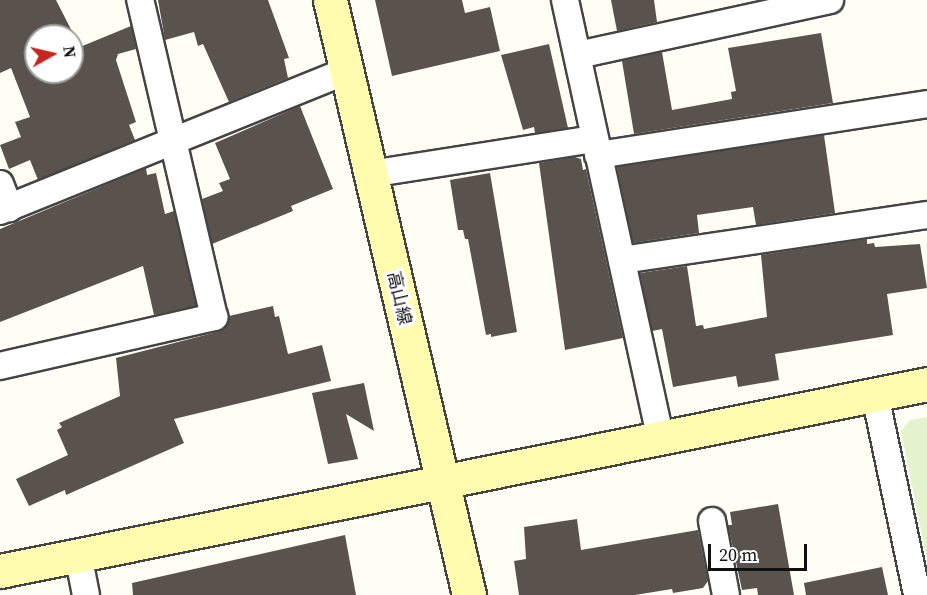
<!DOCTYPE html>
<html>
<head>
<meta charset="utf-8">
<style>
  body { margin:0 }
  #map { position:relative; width:927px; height:595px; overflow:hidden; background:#fffef5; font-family:"Source Serif 4","Noto Sans JP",serif }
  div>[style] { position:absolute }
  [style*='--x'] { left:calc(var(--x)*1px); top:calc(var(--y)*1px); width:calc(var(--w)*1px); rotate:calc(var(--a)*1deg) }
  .pitch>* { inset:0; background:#e4f3ce }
  .building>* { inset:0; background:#5a534d }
  .roads { filter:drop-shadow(2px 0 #444) drop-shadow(-2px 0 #444) drop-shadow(0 2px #444) drop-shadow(0 -2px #444) }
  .street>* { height:26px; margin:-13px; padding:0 13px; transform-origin:13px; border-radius:13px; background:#fff }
  .secondary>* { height:33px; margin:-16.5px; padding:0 16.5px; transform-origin:16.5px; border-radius:16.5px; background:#fffcb0 }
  span { translate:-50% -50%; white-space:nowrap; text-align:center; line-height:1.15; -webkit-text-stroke:6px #fff; paint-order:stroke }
  .street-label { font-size:18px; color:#111 }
  .north { position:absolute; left:24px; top:24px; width:60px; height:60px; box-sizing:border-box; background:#fff; border:2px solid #a0a0a0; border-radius:50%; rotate:82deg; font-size:16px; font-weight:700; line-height:24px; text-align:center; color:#111 }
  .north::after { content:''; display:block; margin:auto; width:21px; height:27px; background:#c82622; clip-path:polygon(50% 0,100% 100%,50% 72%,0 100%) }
  .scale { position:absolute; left:708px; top:544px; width:99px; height:27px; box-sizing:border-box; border:3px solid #111; border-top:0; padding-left:8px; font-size:18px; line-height:21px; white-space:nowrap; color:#111; -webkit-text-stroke:4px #fff; paint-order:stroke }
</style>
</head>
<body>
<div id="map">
  <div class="pitch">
    <i style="clip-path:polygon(927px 417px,927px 560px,901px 431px,910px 420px)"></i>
  </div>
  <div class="building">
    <i style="clip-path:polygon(evenodd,0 0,56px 0,80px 47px,131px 26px,136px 49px,118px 54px,116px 60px,136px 122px,129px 125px,135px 140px,38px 180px,30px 160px,9px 169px,0 145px,21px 137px,15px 122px,30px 117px,11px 68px,0 73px,0 0,36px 36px,72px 36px,72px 72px,36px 72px,36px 36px)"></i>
    <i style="clip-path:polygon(158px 0,268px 0,289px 58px,284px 59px,288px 78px,229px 102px,203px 44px,198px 46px,194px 32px,165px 40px)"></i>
    <i style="clip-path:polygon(375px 0,462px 0,465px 13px,490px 7px,500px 51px,392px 76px)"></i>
    <i style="clip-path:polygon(611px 0,654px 0,657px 22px,617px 31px)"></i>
    <i style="clip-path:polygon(821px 33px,833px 103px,634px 134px,622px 61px,662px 52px,672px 110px,732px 99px,731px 92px,736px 91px,728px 48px)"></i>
    <i style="clip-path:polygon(549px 44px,568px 128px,535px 133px,534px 127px,523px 130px,501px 55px)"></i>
    <i style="clip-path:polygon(300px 106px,333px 189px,291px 206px,293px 211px,212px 244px,202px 199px,223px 191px,219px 183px,230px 179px,215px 143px)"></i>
    <i style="clip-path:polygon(824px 135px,835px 213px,756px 225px,753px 207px,697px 215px,699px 233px,633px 243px,617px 167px)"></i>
    <i style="clip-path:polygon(575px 157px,581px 159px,583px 170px,586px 169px,623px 338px,565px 350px,539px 163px)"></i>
    <i style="clip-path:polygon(146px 168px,147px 175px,156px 173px,165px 214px,174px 211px,196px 306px,154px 315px,143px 266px,0 322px,0 229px)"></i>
    <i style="clip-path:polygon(490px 173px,517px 332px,491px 337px,491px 334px,486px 335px,468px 239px,465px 239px,463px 230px,458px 230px,450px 180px)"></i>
    <i style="clip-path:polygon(867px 239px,867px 244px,874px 243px,875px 247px,920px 244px,927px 288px,887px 294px,893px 335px,775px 354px,779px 380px,738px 387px,736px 376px,673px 387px,662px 329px,652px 331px,640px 273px,687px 266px,696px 326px,703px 325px,704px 329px,767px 317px,761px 255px)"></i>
    <i style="clip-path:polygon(273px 306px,275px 317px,279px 316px,288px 354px,322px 345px,331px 381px,174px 419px,184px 443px,66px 495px,65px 490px,29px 506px,16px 479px,68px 455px,57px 430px,62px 427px,59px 423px,120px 396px,116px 358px,217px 332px,225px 328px,229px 316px)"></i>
    <i style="clip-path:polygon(364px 383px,374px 431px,346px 414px,358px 459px,328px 464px,312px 393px)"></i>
    <i style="clip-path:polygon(778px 504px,794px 595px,758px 595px,757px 588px,742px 590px,728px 525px,732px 525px,730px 512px)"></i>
    <i style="clip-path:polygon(577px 519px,581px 550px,698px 530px,708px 581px,703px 588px,673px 593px,672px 589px,635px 595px,519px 595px,514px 561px,526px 559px,524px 527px)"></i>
    <i style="clip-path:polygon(345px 535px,356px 595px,133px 595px,132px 583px)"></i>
    <i style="clip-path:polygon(882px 567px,888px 595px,806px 595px,804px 583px)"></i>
  </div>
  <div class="roads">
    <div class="street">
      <i style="--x:565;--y:0;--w:447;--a:77.7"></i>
      <i style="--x:578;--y:55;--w:258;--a:-12.3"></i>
      <i style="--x:598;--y:155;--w:333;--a:-8.8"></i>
      <i style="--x:370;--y:174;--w:227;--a:-8.9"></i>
      <i style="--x:0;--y:184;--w:26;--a:69"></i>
      <i style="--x:0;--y:211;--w:373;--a:-22"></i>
      <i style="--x:622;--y:260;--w:308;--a:-8.4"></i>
      <i style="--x:0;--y:366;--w:220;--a:-12.9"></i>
      <i style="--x:214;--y:317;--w:326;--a:-103.1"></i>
      <i style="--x:875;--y:395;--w:204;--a:78.1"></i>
      <i style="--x:712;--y:521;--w:75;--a:79.3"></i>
      <i style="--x:78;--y:554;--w:42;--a:79"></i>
    </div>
    <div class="secondary">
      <i style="--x:330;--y:0;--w:611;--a:76.85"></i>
      <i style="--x:0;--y:571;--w:946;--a:-11.4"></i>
    </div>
  </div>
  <div class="street-label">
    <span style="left:399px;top:298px;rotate:77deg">高山線</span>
  </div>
  <div class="north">N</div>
  <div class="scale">20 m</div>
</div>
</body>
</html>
